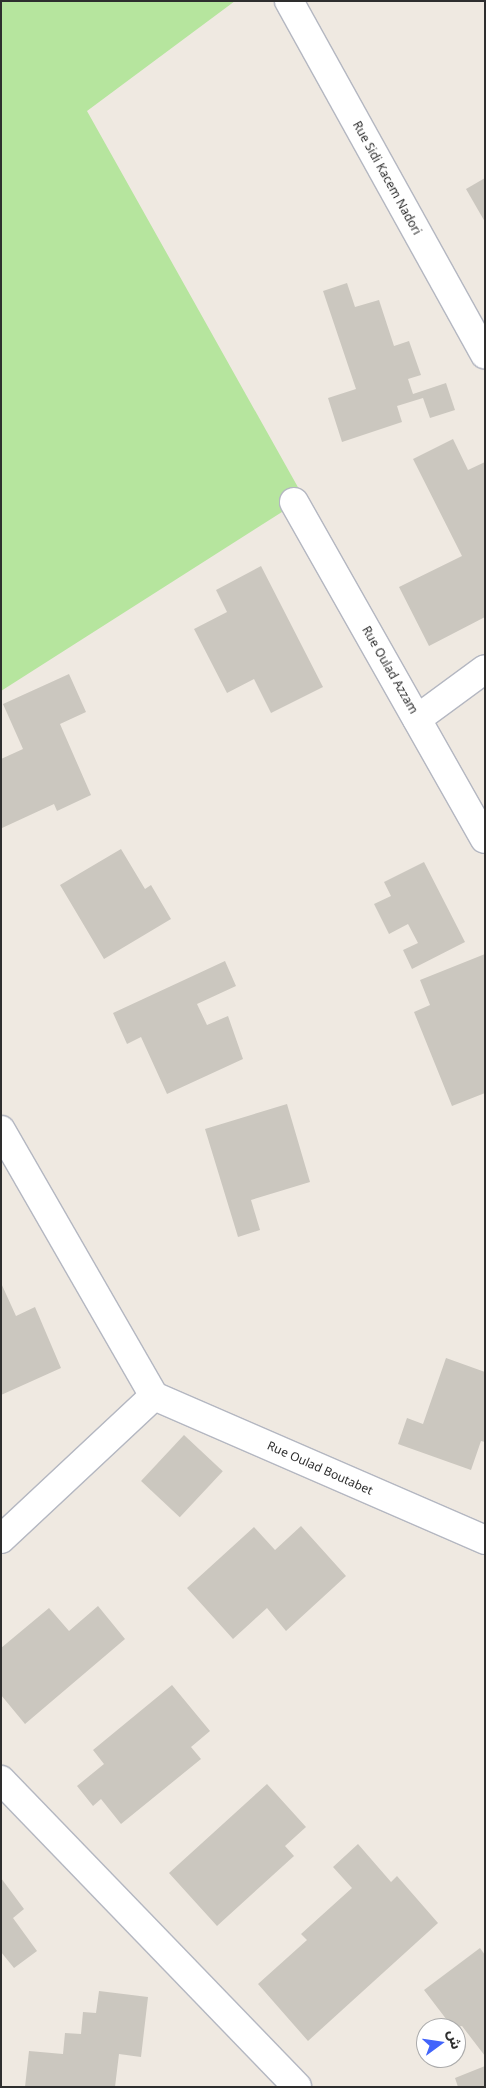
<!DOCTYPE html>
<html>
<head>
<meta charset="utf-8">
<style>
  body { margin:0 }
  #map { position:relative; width:486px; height:2088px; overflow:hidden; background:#efe9e1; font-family:"Noto Sans","Noto Sans Arabic",sans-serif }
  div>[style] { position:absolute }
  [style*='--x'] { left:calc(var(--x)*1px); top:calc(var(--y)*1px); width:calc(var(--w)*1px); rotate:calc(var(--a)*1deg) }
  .green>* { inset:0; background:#b6e59e }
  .building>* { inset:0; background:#cbc7bf; transform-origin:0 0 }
  .roads { filter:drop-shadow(1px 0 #b4b7c1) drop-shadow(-1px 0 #b4b7c1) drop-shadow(0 1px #b4b7c1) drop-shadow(0 -1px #b4b7c1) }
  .street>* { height:28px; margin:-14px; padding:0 14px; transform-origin:14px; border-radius:14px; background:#fff }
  span { translate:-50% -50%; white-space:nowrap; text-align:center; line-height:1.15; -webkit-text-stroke:4px #fff; paint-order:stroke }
  .street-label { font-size:12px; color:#2e2e2e }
  .frame { position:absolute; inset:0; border:2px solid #2e2e2e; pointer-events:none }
  .north { position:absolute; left:416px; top:2018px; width:50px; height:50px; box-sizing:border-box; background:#fff; border:1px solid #ababab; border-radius:50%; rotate:76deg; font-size:14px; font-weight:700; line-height:20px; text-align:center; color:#2e2e2e }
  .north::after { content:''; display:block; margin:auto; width:18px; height:22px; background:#4264fb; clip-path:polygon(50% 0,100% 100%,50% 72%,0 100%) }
</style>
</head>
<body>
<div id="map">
  <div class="green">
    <i style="clip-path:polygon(1px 1px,235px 1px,87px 111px,304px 498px,1px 691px)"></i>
  </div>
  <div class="building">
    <i style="clip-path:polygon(485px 178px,485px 222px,466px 189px)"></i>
    <i style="clip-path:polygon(347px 283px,355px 307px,379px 300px,394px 346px,409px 341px,421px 375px,408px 379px,413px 394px,446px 383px,455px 410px,430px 418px,423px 398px,397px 406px,402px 422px,342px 442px,328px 398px,356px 389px,323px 291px)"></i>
    <i style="clip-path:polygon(453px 439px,468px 470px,485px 462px,485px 617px,429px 646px,399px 587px,462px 556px,413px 459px)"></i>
    <i style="clip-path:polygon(261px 566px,323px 687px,271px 713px,254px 679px,227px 693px,194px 629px,227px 612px,216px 590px)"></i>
    <i style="clip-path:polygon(69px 674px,86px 712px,60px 724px,91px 795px,57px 811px,54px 804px,2px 828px,1px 759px,23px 749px,3px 704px)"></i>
    <i style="clip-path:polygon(121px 849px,145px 889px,151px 885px,171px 919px,104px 959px,60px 885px)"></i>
    <i style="clip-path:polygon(424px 862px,465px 942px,412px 969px,403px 950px,418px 943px,408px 924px,389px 934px,374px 904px,391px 896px,384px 882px)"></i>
    <i style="clip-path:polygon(485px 954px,485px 1093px,452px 1106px,414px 1012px,430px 1005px,420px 980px)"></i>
    <i style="clip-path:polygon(225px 961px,236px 986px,197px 1004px,207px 1025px,228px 1016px,243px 1059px,167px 1094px,141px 1037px,127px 1044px,113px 1013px)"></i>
    <i style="clip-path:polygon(287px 1104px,310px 1182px,251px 1200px,260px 1230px,238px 1237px,205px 1129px)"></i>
    <i style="clip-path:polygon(1px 1283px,16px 1316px,35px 1307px,61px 1368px,1px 1395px)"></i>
    <i style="clip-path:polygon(446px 1358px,485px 1372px,485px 1442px,481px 1441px,471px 1470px,398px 1444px,407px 1418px,423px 1424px)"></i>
    <i style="left:184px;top:1435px;width:53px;height:63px;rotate:43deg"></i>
    <i style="clip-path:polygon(301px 1526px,346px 1576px,286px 1631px,267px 1608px,233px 1639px,187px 1588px,254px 1527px,275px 1550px)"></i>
    <i style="clip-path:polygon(98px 1606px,125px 1639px,25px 1724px,1px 1695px,1px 1648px,49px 1608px,69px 1631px)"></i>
    <i style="clip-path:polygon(172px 1685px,210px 1731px,191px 1747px,201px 1759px,121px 1824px,101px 1799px,93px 1806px,77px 1786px,104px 1764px,93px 1750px)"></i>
    <i style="clip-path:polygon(267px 1784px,306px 1827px,285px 1846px,294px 1856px,217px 1926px,169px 1873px)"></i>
    <i style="clip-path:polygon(358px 1844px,391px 1882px,397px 1876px,438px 1923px,308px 2041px,258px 1984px,307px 1940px,301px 1934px,352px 1888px,333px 1867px)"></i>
    <i style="clip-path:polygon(1px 1878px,24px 1909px,13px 1918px,37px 1951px,14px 1968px,1px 1952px)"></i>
    <i style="clip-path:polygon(480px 1948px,485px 1955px,485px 2056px,462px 2026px,453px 2028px,424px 1990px)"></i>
    <i style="clip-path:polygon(99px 1991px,148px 1997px,141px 2057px,119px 2054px,115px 2087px,25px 2087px,29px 2051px,63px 2054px,65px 2033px,81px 2034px,83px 2012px,96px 2013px)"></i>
    <i style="clip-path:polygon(485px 2066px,485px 2087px,458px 2087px,455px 2078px)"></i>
  </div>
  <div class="roads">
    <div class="street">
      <i style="--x:289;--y:1;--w:404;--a:61"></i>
      <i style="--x:294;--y:502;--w:387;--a:60.5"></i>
      <i style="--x:417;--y:719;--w:84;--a:-36.3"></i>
      <i style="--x:1;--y:1130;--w:307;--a:60.1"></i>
      <i style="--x:154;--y:1396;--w:361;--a:23.5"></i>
      <i style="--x:1;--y:1539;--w:209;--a:-43.1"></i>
      <i style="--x:1;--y:1780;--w:426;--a:46"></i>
    </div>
  </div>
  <div class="street-label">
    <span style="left:387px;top:178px;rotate:61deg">Rue Sidi Kacem Nadori</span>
    <span style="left:390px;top:670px;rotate:60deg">Rue Oulad Azzam</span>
    <span style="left:320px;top:1468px;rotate:24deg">Rue Oulad Boutabet</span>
  </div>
  <div class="frame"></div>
  <div class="north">ش</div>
</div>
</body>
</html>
